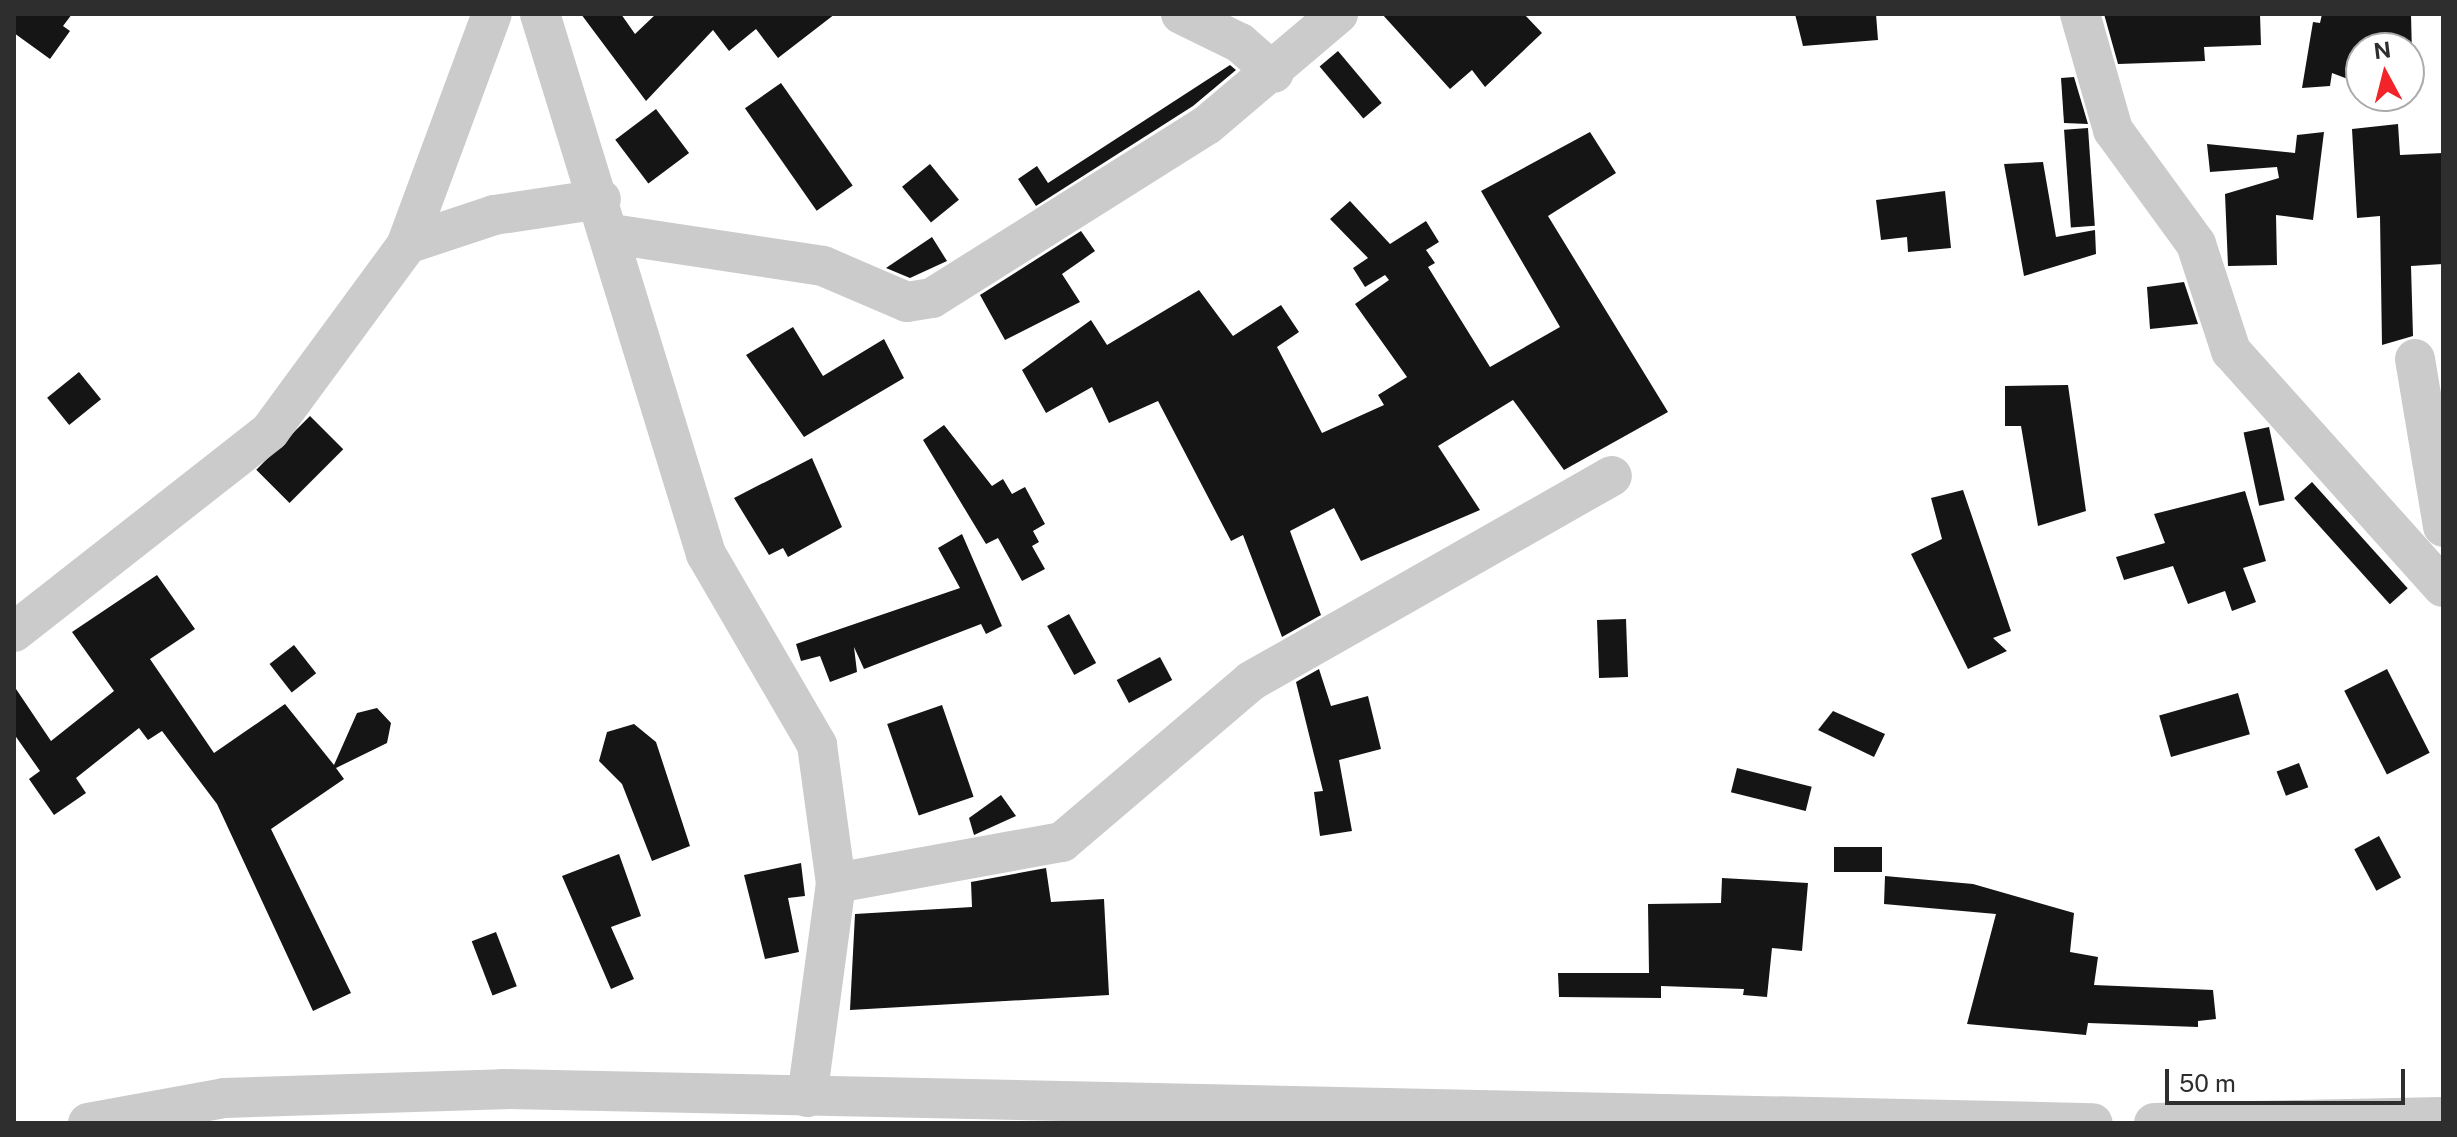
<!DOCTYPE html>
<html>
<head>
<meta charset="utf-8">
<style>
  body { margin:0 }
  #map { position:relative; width:2457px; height:1137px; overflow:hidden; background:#fff; font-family:"Public Sans",sans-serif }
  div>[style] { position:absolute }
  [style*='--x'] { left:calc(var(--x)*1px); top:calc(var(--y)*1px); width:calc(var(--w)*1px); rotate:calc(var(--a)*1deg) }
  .building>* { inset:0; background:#151515; transform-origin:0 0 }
  .minor>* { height:40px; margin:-20px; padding:0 20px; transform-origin:20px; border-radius:20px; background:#cbcbcb }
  span { translate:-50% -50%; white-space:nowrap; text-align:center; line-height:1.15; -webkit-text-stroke:8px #fff; paint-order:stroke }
  .frame { position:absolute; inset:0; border:16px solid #2e2e2e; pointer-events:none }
  .north { position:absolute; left:2345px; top:32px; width:80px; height:80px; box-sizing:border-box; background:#fff; border:2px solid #ababab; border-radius:50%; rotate:353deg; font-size:22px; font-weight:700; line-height:32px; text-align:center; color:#2e2e2e }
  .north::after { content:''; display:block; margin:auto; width:28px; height:36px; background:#f22329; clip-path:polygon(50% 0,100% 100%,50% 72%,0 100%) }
  .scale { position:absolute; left:2165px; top:1069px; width:240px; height:36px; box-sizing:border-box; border:4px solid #2e2e2e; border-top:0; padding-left:10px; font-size:24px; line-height:28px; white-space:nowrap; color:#2e2e2e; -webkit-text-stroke:6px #fff; paint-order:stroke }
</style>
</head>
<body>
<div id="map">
  <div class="building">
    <i style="clip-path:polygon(14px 14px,72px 14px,63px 26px,70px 31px,50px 59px,14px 33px)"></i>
    <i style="clip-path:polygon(581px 14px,621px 14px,635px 34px,656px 14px,835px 14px,778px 58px,756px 29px,729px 51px,713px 30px,646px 101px)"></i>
    <i style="clip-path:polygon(1382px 14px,1524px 14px,1542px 33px,1485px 87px,1472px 70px,1450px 89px)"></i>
    <i style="clip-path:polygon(1795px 14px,1876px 14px,1878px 40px,1803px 46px)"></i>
    <i style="clip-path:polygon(2104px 14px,2260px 14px,2261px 45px,2204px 47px,2205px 61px,2118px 64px)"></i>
    <i style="clip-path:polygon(2322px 14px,2411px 14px,2412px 55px,2409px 48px,2361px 48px,2361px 84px,2332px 73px,2330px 86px,2302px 88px,2313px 22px,2320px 23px)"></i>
    <i style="left:1338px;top:51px;width:68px;height:24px;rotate:50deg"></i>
    <i style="clip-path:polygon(1230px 65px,1236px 70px,1193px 106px,1036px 206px,1018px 179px,1037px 166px,1048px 183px)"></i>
    <i style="clip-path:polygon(2074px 77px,2088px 124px,2064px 123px,2061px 78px)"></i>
    <i style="left:781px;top:83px;width:125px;height:44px;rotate:55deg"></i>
    <i style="left:656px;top:109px;width:55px;height:51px;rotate:53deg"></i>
    <i style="clip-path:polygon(2398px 124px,2400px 155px,2443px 153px,2443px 264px,2411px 266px,2413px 336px,2382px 345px,2380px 216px,2357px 218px,2352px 129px)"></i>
    <i style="left:2088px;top:128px;width:98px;height:24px;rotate:86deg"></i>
    <i style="clip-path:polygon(1590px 132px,1616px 173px,1548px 216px,1668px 412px,1564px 470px,1513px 400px,1438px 446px,1480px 510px,1361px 561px,1334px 508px,1290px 531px,1321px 615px,1282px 637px,1243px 535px,1231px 541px,1158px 401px,1109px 423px,1092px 387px,1046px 413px,1022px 370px,1091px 320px,1107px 345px,1199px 290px,1233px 336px,1281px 305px,1299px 332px,1277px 347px,1322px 433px,1384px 405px,1378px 395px,1407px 377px,1355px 304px,1389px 280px,1385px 275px,1365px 287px,1353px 268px,1368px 258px,1330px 219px,1350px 201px,1390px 244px,1426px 221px,1439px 242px,1426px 250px,1435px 263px,1428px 267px,1490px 367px,1560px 327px,1481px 191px)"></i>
    <i style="clip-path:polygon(2324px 132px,2313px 220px,2276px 215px,2277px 265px,2228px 266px,2225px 194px,2279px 178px,2277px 167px,2210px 172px,2207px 144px,2295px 153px,2297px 135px)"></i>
    <i style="clip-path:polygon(2043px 162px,2056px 237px,2095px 230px,2096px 254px,2024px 276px,2004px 164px)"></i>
    <i style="left:930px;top:164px;width:46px;height:36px;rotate:51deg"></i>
    <i style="clip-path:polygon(1945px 191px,1951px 248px,1908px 252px,1907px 237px,1881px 240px,1876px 200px)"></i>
    <i style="clip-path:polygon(1081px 231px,1095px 251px,1062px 274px,1080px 302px,1005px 340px,980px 295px)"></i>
    <i style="clip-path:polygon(932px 237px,947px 261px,910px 278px,886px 268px)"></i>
    <i style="clip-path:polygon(2184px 282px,2198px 324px,2150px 329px,2147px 287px)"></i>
    <i style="clip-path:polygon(793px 327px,823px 376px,884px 339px,904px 378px,804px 437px,746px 355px)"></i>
    <i style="left:79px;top:372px;width:35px;height:41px;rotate:51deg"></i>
    <i style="clip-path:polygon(2068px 385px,2086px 511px,2038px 526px,2021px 426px,2005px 426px,2005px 386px)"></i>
    <i style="left:310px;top:416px;width:47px;height:76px;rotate:45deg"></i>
    <i style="clip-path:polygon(944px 425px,992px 486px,1003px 479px,1012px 494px,1025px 487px,1045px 524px,1033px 531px,1039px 542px,1032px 546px,1045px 569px,1022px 581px,998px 538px,986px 544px,923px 440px)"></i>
    <i style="left:2269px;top:427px;width:75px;height:26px;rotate:78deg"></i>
    <i style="clip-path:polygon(812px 458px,842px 527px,788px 557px,783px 548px,769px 555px,734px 498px)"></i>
    <i style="left:2312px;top:482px;width:143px;height:24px;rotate:48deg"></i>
    <i style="clip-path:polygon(1963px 490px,2011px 631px,1993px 638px,2007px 651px,1968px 669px,1911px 554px,1942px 539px,1931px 498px)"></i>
    <i style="clip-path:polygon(2245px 491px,2266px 561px,2243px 568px,2256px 602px,2232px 611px,2225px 591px,2188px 604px,2173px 566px,2124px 580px,2116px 557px,2165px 543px,2154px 514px)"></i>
    <i style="clip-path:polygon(962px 534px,1002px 626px,986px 634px,981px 624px,864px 669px,854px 647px,857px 672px,830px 682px,820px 656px,801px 661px,796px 644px,960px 588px,938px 548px)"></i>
    <i style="clip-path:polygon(157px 575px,195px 629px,150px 659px,214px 753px,285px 704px,334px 765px,357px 713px,377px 708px,391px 723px,387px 743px,336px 768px,344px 779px,271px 829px,351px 993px,313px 1011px,217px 804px,162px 731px,148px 740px,139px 728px,76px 778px,86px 793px,54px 815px,29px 779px,40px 771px,14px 734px,14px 686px,51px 741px,114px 691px,72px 632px)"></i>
    <i style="left:1069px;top:614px;width:56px;height:25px;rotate:61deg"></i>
    <i style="left:1626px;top:619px;width:58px;height:29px;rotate:88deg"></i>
    <i style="left:294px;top:645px;width:36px;height:31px;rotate:52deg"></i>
    <i style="left:1160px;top:657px;width:26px;height:49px;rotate:62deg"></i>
    <i style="clip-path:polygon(1319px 669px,1331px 706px,1368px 696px,1381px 749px,1339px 760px,1352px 831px,1320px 836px,1314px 792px,1323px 791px,1296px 682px)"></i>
    <i style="left:2387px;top:669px;width:94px;height:48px;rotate:63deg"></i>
    <i style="left:2238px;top:693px;width:43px;height:82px;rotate:74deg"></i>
    <i style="left:942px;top:705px;width:97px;height:58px;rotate:71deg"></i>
    <i style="clip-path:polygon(1833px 711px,1885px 734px,1874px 757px,1818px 730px)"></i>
    <i style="clip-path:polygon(634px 724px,656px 742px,690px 846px,652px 861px,622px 784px,599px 761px,607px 732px)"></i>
    <i style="left:2299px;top:763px;width:26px;height:24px;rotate:69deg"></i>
    <i style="left:1737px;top:768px;width:77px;height:25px;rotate:14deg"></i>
    <i style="clip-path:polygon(1001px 795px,1016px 816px,974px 835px,969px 818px)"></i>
    <i style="left:2379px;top:836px;width:47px;height:28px;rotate:62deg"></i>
    <i style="left:1834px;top:847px;width:48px;height:25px"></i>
    <i style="clip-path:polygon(619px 854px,641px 916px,611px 927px,634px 979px,611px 989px,562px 876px)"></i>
    <i style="clip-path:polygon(801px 863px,805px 896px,788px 898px,799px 952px,765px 959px,744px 875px)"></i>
    <i style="clip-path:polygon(1046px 868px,1051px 902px,1104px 899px,1109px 995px,850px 1010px,855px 914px,972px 907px,971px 882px)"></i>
    <i style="clip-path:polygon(1885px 876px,1973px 884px,2074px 913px,2070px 952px,2098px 957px,2094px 985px,2213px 990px,2216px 1019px,2198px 1021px,2198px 1027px,2088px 1023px,2086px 1035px,1967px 1024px,1996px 914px,1884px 904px)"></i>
    <i style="clip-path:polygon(1722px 878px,1808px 883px,1802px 951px,1772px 948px,1767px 997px,1743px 995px,1744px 989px,1661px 986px,1661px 998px,1559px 997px,1558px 973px,1649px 973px,1648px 904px,1721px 903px)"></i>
    <i style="left:496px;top:932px;width:58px;height:26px;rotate:69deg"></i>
  </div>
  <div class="minor">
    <i style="--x:540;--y:14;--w:565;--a:72.91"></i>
    <i style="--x:706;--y:554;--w:221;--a:59.8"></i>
    <i style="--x:817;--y:745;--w:139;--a:82.2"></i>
    <i style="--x:836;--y:883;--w:216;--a:97.7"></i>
    <i style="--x:1181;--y:14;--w:66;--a:26.2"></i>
    <i style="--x:1240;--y:43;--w:45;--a:41.4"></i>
    <i style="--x:2080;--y:14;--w:121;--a:74.1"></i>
    <i style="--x:2113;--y:130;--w:141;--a:53.9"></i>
    <i style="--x:2196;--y:244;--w:113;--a:71.9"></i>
    <i style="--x:2231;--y:351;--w:317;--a:48.1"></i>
    <i style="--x:612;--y:234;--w:213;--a:8.6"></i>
    <i style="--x:823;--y:266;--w:91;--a:23.2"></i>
    <i style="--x:907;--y:302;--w:25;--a:-9"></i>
    <i style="--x:932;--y:298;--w:325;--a:-32.2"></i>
    <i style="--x:1207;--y:125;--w:172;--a:-40.3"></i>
    <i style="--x:407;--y:244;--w:92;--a:-18.4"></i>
    <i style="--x:494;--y:215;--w:108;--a:-8.5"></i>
    <i style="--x:2415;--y:359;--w:170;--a:80.5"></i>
    <i style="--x:14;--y:632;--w:325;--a:-38.1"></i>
    <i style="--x:270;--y:431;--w:230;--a:-53.7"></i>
    <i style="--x:406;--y:246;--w:247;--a:-69.7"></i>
    <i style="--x:836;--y:883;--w:230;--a:-10.3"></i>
    <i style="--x:1062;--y:842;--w:248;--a:-40.4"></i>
    <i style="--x:1251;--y:681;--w:415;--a:-29.6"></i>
    <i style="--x:88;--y:1123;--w:138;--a:-10.4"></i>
    <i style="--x:224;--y:1098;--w:279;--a:-1.8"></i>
    <i style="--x:503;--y:1089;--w:1590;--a:1.23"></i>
    <i style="--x:2154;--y:1123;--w:289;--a:-1.2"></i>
  </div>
  <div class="frame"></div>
  <div class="north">N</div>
  <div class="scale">50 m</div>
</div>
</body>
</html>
